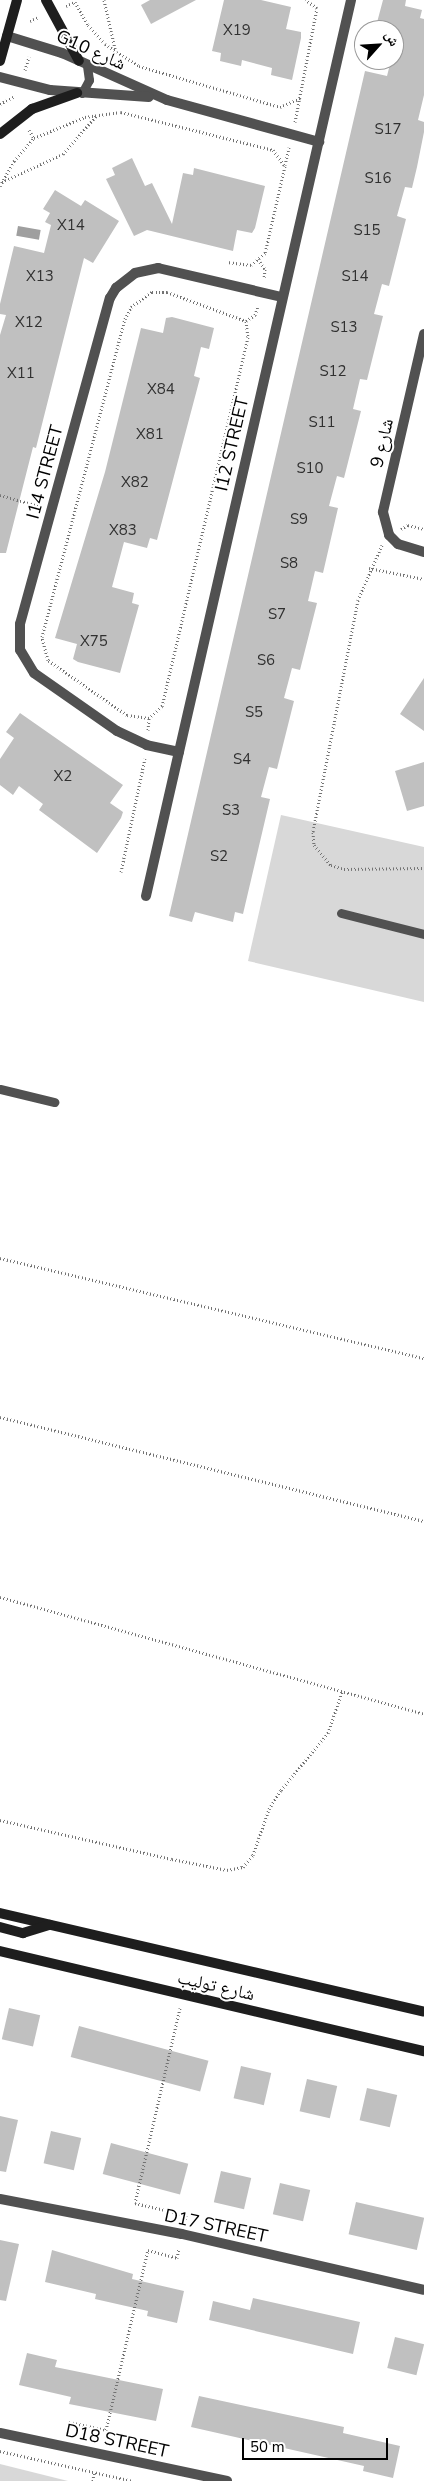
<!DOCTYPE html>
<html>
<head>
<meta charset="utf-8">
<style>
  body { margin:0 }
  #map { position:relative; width:424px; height:2481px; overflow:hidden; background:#fff; font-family:"Nunito Sans","Noto Naskh Arabic",sans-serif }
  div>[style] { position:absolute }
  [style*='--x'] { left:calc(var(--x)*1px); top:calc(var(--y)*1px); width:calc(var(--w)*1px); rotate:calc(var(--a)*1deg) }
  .green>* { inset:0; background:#d8d8d8 }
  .water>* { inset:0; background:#9f9f9f; transform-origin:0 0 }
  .building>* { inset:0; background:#c0c0c0; transform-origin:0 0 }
  .path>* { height:3px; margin-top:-1.5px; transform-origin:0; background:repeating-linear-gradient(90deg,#737373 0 1px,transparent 0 3.5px) }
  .lane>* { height:9px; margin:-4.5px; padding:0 4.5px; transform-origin:4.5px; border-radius:4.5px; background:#515151 }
  .street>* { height:10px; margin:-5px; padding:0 5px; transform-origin:5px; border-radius:5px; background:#515151 }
  .secondary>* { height:10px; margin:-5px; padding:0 5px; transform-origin:5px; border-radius:5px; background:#1e1e1e }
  span { translate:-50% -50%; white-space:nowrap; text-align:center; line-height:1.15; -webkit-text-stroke:4px #fff; paint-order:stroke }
  .number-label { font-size:15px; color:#303030 }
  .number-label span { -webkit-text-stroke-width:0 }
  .street-label { font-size:18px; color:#000 }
  .north { position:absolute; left:354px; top:20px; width:50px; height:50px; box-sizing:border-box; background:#fff; border:1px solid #999; border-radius:50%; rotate:64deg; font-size:14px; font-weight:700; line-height:20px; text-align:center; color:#000 }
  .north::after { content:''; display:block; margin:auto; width:18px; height:22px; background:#000; clip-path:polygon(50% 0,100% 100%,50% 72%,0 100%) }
  .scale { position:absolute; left:242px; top:2438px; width:146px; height:22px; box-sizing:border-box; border:2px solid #000; border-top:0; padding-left:6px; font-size:15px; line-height:18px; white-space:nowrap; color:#000; -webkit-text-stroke:4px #fff; paint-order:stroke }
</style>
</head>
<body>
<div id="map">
  <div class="green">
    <i style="clip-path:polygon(281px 815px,424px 847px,424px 1002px,248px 961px)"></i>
    <i style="clip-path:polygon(0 2464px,68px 2481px,0 2481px)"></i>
  </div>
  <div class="water">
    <i style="left:18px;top:226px;width:23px;height:10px;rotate:10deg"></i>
  </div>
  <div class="building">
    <i style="clip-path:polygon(150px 0,196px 0,151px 24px,141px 5px)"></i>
    <i style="clip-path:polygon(224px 0,261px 0,291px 7px,286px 29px,301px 32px,301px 38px,292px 80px,271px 75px,272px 68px,242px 60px,241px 66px,220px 61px,221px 53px,212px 51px)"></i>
    <i style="clip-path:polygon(383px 0,406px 0,405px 6px,422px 10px,420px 18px,424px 19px,424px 95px,418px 120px,424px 122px,424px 132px,417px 167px,412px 188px,405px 187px,397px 216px,406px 219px,389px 286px,382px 284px,374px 314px,383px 316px,367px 380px,360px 379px,353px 409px,361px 411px,344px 478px,337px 476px,329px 506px,338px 508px,323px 573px,315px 571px,308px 601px,317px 603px,300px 670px,292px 668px,284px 698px,294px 701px,277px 769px,269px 767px,261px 797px,270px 799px,243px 914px,235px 912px,233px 922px,195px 912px,192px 922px,169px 916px,365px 71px,387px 76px,391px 60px,394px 60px,398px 30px,375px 30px)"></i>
    <i style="clip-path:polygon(132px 158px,145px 186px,152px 183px,172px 224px,183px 173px,193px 175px,194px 168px,265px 186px,255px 228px,252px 233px,237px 230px,233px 251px,147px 230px,134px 236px,106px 179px,115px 175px,112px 168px)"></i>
    <i style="clip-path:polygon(55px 190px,81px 206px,85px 200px,119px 221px,93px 263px,84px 258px,36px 448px,33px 447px,6px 553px,0 553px,0 335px,6px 315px,0 314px,0 304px,14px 246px,44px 253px,51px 225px,45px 222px,50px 213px,43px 209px)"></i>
    <i style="clip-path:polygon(172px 317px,214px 328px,209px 349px,201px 347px,194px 376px,200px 378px,157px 540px,150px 538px,147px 548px,124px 542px,112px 587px,134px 593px,132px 603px,139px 605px,120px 673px,78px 662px,73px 659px,77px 644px,55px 638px,105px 472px,141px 328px,163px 333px,166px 318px)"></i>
    <i style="clip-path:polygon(424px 678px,424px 731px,400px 714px)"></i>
    <i style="clip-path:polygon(20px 713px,123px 785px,110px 803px,123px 812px,121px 818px,97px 853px,39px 810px,43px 804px,19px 786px,13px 795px,0 785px,0 759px,14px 738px,6px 732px)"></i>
    <i style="clip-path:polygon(424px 762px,424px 806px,407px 811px,395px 771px)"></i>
    <i style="left:9px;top:2008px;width:32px;height:32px;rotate:13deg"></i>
    <i style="left:79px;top:2026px;width:134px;height:32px;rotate:15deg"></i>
    <i style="left:241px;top:2066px;width:31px;height:33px;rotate:13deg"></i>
    <i style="left:307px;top:2079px;width:31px;height:33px;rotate:13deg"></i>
    <i style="left:367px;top:2088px;width:31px;height:33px;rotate:13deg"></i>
    <i style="clip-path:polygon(0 2116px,18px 2120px,6px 2172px,0 2171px)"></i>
    <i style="left:51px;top:2131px;width:31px;height:33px;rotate:13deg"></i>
    <i style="left:111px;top:2143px;width:80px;height:32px;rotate:15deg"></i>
    <i style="left:221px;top:2171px;width:31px;height:32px;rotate:13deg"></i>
    <i style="left:280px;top:2183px;width:31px;height:32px;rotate:13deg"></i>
    <i style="left:356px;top:2202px;width:70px;height:33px;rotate:13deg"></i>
    <i style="clip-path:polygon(0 2240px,19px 2244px,6px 2301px,0 2300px)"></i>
    <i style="clip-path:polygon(52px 2250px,133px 2274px,132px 2279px,184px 2291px,177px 2323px,147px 2316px,148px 2311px,95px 2299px,96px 2294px,45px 2282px)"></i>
    <i style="clip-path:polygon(253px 2298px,360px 2322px,353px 2354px,209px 2320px,213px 2301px,250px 2310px)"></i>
    <i style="left:395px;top:2337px;width:30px;height:32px;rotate:14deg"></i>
    <i style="clip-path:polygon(27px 2353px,57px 2360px,55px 2367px,163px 2389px,156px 2421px,69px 2404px,71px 2397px,19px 2385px)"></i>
    <i style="clip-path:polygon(199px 2396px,344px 2427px,343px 2433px,400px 2446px,393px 2478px,363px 2471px,364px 2466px,191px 2427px)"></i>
  </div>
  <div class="path">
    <i style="--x:104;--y:0;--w:54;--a:77.2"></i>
    <i style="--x:66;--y:6;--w:10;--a:-24"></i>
    <i style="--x:75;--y:2;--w:26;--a:61"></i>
    <i style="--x:88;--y:25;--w:25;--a:48"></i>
    <i style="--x:105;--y:44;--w:40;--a:32.9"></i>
    <i style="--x:139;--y:66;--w:147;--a:16.2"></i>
    <i style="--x:280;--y:107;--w:22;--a:-24"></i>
    <i style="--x:30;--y:21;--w:10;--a:-24"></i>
    <i style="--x:25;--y:70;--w:14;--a:-73"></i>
    <i style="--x:0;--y:104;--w:17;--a:-28"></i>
    <i style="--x:295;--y:122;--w:116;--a:-79.1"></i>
    <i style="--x:317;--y:8;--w:14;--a:-144"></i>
    <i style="--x:29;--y:130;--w:9;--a:58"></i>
    <i style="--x:34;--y:138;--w:55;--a:-22.4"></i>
    <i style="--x:85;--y:117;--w:36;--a:-8"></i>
    <i style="--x:121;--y:112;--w:157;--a:14"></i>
    <i style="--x:273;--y:150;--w:20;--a:53"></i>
    <i style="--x:285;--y:166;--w:89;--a:102.9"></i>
    <i style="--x:265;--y:253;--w:18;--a:139"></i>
    <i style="--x:251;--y:265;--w:24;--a:-173"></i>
    <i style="--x:285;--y:165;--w:18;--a:-77"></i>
    <i style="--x:2;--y:182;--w:67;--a:-24.7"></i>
    <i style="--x:63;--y:154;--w:52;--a:-48.9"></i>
    <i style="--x:0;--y:186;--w:29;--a:-61"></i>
    <i style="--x:14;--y:161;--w:30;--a:-49"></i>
    <i style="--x:258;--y:259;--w:12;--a:55"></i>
    <i style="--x:265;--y:269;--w:9;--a:96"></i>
    <i style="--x:246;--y:321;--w:16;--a:83"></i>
    <i style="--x:248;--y:337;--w:379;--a:103.1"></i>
    <i style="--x:162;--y:706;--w:18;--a:137"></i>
    <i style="--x:149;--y:718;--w:22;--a:-172"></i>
    <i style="--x:127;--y:715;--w:96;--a:-145.2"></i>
    <i style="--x:48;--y:660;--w:24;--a:-105"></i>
    <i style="--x:42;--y:637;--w:329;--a:-75.4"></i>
    <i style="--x:125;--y:319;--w:13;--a:-63"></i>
    <i style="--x:131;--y:307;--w:26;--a:-36"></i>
    <i style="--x:152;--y:292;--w:15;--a:0"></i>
    <i style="--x:167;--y:292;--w:84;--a:20.2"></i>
    <i style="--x:246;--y:321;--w:11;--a:-34"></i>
    <i style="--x:255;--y:315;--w:9;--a:-72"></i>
    <i style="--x:0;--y:495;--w:41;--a:15.8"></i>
    <i style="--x:401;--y:529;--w:8;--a:-30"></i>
    <i style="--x:408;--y:525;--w:16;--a:14"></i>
    <i style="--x:382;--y:545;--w:60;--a:113.6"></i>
    <i style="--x:358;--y:600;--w:236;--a:101"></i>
    <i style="--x:313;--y:832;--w:13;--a:86"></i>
    <i style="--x:314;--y:845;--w:26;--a:50"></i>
    <i style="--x:331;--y:865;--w:14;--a:17"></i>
    <i style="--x:344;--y:869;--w:80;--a:-0.7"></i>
    <i style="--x:369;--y:568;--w:56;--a:11.3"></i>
    <i style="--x:148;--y:730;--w:12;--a:-85"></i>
    <i style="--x:121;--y:872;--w:116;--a:-78.1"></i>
    <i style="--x:0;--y:1258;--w:436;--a:13.3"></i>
    <i style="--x:0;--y:1417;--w:437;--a:13.8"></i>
    <i style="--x:0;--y:1597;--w:440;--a:15.4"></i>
    <i style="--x:0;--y:1820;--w:176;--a:12.8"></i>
    <i style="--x:172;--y:1859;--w:56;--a:11.3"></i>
    <i style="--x:227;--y:1870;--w:16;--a:-11"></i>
    <i style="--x:243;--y:1867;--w:16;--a:-50"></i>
    <i style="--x:253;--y:1855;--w:49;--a:-70.8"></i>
    <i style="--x:269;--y:1809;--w:22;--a:-58"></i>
    <i style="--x:281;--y:1790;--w:74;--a:-50.5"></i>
    <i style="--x:328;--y:1733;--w:43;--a:-71.1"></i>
    <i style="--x:180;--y:2008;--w:200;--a:103"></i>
    <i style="--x:135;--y:2203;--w:52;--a:13.2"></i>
    <i style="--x:186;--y:2215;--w:5;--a:101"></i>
    <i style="--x:67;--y:2432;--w:10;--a:-79"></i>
    <i style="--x:69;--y:2422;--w:38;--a:12"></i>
    <i style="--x:106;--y:2430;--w:185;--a:-76.9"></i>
    <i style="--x:148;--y:2250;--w:30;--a:15"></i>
    <i style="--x:177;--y:2258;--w:10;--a:-79"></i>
    <i style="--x:0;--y:2451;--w:136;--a:12.7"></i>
    <i style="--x:93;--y:2481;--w:9;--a:-84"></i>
  </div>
  <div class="lane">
    <i style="--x:82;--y:93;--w:15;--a:-62"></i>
    <i style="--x:89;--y:80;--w:15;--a:-98"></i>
    <i style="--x:341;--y:913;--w:86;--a:14.2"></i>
    <i style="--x:0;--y:1089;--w:56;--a:13.5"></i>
  </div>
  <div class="street">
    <i style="--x:7;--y:36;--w:58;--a:17.2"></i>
    <i style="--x:62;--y:53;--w:115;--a:24.1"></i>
    <i style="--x:167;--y:100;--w:158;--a:15.4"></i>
    <i style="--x:0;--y:77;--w:52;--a:14.6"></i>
    <i style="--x:50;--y:90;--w:99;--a:4"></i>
    <i style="--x:424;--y:334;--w:183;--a:103"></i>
    <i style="--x:383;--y:512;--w:24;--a:75"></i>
    <i style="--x:389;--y:535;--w:13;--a:45"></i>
    <i style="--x:398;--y:544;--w:27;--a:17"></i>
    <i style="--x:179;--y:752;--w:33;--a:-168"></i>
    <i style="--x:147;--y:745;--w:33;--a:-155"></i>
    <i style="--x:117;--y:731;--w:101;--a:-145.1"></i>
    <i style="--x:34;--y:673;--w:27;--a:-121"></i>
    <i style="--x:20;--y:650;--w:26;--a:-90"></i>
    <i style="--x:20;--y:624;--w:338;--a:-74.6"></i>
    <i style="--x:110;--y:298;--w:12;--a:-59"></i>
    <i style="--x:116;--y:288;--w:24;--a:-38"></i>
    <i style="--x:135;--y:273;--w:24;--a:-12"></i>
    <i style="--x:158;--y:268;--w:127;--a:13.2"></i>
    <i style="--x:146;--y:896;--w:919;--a:-77.11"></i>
    <i style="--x:0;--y:2199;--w:185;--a:10.9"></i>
    <i style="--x:182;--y:2234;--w:248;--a:13"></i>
    <i style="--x:0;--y:2433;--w:232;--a:11.9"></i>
  </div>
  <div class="secondary">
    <i style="--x:46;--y:0;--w:69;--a:61.6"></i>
    <i style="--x:0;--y:61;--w:63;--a:-74.4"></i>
    <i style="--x:0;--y:134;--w:41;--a:-38"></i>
    <i style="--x:32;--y:109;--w:48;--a:-19.6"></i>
    <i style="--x:0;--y:1913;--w:435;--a:13.1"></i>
    <i style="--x:0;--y:1927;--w:24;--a:15"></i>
    <i style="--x:23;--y:1933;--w:28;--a:-17"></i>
    <i style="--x:0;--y:1951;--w:436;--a:13.3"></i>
  </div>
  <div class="number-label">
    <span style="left:237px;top:31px">X19</span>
    <span style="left:388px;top:130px">S17</span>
    <span style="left:378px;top:179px">S16</span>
    <span style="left:71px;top:226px">X14</span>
    <span style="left:367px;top:231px">S15</span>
    <span style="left:40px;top:277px">X13</span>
    <span style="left:355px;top:277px">S14</span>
    <span style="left:29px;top:323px">X12</span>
    <span style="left:344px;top:328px">S13</span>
    <span style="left:333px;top:372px">S12</span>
    <span style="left:21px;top:374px">X11</span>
    <span style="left:161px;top:390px">X84</span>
    <span style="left:322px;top:423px">S11</span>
    <span style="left:150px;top:435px">X81</span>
    <span style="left:310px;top:469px">S10</span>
    <span style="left:135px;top:483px">X82</span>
    <span style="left:299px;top:520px">S9</span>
    <span style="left:123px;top:531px">X83</span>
    <span style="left:289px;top:564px">S8</span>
    <span style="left:277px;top:615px">S7</span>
    <span style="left:94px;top:642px">X75</span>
    <span style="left:266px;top:661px">S6</span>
    <span style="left:254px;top:713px">S5</span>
    <span style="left:242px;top:760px">S4</span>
    <span style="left:63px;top:777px">X2</span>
    <span style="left:231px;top:811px">S3</span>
    <span style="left:219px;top:857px">S2</span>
  </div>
  <div class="street-label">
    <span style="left:91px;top:50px;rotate:24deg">G10 شارع</span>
    <span style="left:382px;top:443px;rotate:-77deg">شارع 9</span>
    <span style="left:232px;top:444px;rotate:-77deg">I12 STREET</span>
    <span style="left:45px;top:472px;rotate:-75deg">I14 STREET</span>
    <span style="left:216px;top:1986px;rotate:13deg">شارع توليب</span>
    <span style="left:216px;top:2226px;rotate:12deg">D17 STREET</span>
    <span style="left:117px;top:2441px;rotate:12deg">D18 STREET</span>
  </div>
  <div class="north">ش</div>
  <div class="scale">50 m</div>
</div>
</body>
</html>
